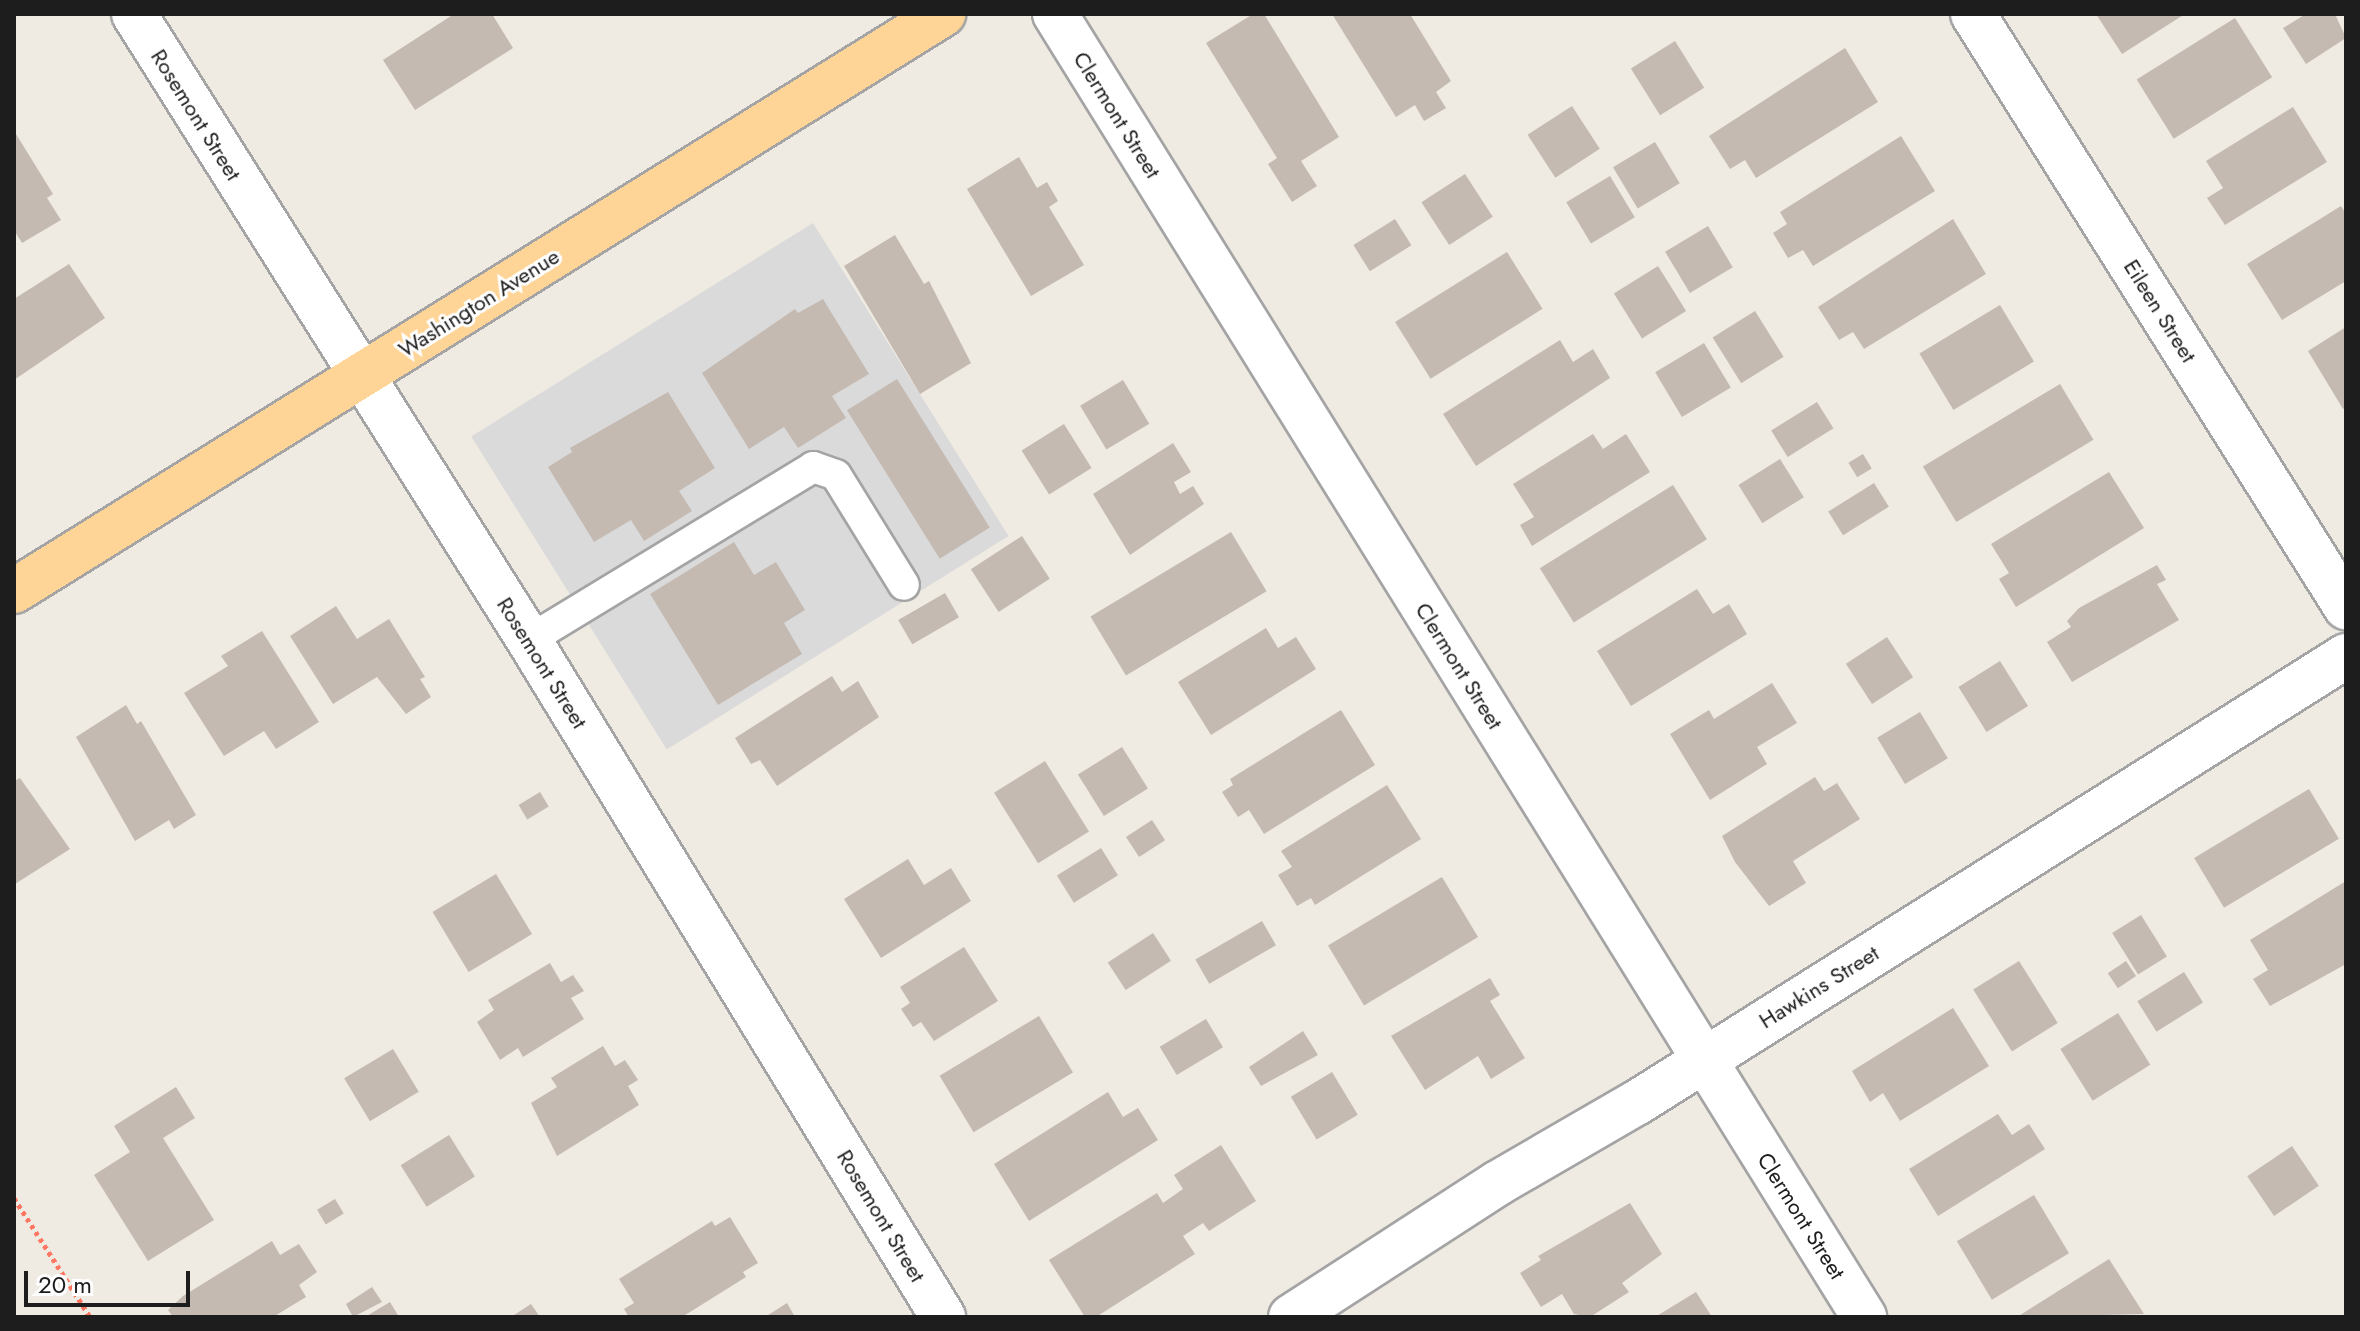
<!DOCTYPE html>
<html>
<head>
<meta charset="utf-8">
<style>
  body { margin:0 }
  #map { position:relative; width:2360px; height:1331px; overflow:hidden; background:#efebe2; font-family:Jost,sans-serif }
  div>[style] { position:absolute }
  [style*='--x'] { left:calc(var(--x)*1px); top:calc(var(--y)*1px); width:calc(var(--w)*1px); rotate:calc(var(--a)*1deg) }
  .residential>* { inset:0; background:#dbdada; transform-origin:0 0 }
  .building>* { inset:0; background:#c4bab2; transform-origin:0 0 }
  .path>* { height:5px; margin-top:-2.5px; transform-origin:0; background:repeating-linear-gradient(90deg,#ff7663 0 4px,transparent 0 8px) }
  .roads { filter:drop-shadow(2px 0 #a4a4a4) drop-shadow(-2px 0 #a4a4a4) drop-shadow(0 2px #a4a4a4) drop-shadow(0 -2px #a4a4a4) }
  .lane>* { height:30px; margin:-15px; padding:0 15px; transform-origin:15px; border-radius:15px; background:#fff }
  .street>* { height:44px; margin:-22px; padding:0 22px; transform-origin:22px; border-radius:22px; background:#fff }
  .primary>* { height:44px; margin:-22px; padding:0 22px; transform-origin:22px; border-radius:22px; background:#ffd497 }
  span { translate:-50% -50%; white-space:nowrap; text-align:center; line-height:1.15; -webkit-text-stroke:6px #fff; paint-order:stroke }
  .street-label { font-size:22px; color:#1d1d1d }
  .frame { position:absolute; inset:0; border:16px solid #1d1d1d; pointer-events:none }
  .scale { position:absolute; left:24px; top:1271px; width:166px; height:36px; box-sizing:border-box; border:4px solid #1d1d1d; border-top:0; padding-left:10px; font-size:24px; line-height:28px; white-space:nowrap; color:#1d1d1d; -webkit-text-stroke:6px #fff; paint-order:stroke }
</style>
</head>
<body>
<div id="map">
  <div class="residential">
    <i style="left:813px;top:223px;width:369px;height:403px;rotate:58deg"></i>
  </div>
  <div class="building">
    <i style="clip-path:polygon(454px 14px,492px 14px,513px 48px,415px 110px,383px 60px)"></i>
    <i style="clip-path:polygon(1253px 14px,1264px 14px,1339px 137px,1301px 161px,1317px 186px,1292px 202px,1268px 164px,1277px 158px,1206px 43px)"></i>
    <i style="clip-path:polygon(1332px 14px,1410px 14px,1451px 81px,1436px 92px,1446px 108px,1424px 121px,1415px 105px,1396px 117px)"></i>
    <i style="clip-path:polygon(2096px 14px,2185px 14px,2122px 54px)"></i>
    <i style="clip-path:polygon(2306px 14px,2335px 14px,2346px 38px,2306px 64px,2283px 28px)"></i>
    <i style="left:2235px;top:18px;width:70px;height:116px;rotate:58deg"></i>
    <i style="left:1675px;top:41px;width:55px;height:52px;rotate:58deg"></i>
    <i style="clip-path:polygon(1845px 48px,1878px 102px,1756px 178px,1745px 160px,1730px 169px,1709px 136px)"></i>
    <i style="left:1572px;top:106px;width:51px;height:53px;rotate:57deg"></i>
    <i style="clip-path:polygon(2293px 107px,2327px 162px,2225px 225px,2207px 198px,2223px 188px,2206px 161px)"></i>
    <i style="clip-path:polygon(16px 134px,53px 194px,47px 198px,61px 220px,22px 243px,14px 230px)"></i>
    <i style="clip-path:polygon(1901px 136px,1935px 191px,1813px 266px,1803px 250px,1788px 258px,1773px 233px,1787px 224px,1780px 212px)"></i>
    <i style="left:1655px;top:142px;width:48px;height:49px;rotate:59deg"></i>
    <i style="clip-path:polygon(1019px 157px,1037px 188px,1047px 182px,1058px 201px,1049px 207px,1084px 265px,1031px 296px,967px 189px)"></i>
    <i style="left:1465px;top:174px;width:51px;height:52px;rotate:57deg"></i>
    <i style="left:1610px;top:176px;width:48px;height:51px;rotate:59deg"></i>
    <i style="clip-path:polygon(2341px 206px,2346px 214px,2346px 281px,2282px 320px,2247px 264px)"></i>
    <i style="left:1395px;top:219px;width:31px;height:49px;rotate:58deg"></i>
    <i style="clip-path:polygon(1953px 219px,1986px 274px,1864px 349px,1853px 332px,1839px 340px,1818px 307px)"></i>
    <i style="left:1708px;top:226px;width:48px;height:50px;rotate:59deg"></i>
    <i style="clip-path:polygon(895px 235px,924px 284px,929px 281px,971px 363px,920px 394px,844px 266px)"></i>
    <i style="left:1507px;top:252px;width:67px;height:132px;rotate:58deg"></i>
    <i style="clip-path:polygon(69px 264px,105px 318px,14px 380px,14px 299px)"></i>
    <i style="left:1658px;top:266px;width:53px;height:52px;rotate:58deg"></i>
    <i style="clip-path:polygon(823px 299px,869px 374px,832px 396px,846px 418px,798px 448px,784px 427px,749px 449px,702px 373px,795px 309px,798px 313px)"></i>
    <i style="left:2000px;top:305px;width:66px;height:94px;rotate:59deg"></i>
    <i style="left:1755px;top:311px;width:54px;height:50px;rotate:58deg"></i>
    <i style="clip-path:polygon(2346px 327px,2346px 407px,2343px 409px,2308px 351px)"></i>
    <i style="clip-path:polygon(1560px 340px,1573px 362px,1593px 349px,1610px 378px,1476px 466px,1443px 414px)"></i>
    <i style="left:1704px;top:343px;width:52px;height:57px;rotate:59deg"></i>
    <i style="left:897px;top:379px;width:175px;height:59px;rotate:58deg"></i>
    <i style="left:1123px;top:380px;width:51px;height:50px;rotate:59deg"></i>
    <i style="left:2060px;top:384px;width:65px;height:160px;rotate:59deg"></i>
    <i style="clip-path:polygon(668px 392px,715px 468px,679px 491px,692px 511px,644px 541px,631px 520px,594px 542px,548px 467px,572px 452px,570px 448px)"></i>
    <i style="left:1817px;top:402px;width:31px;height:54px;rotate:58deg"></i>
    <i style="left:1064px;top:424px;width:52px;height:50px;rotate:58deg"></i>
    <i style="clip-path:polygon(1593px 434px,1603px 449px,1626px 434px,1650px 472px,1532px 546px,1520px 525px,1534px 517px,1513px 484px)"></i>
    <i style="clip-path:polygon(1173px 443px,1191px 472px,1174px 482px,1180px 494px,1193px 486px,1204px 504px,1130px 555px,1093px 494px)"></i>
    <i style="left:1863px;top:454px;width:17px;height:17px;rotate:59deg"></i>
    <i style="left:1780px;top:459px;width:45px;height:49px;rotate:58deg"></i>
    <i style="clip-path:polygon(2109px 472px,2144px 528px,2016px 607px,1999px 579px,2009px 573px,1991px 544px)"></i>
    <i style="left:1874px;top:483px;width:28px;height:54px;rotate:58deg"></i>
    <i style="left:1673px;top:485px;width:64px;height:157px;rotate:58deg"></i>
    <i style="left:1231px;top:532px;width:69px;height:164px;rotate:59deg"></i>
    <i style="left:1022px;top:536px;width:51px;height:61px;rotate:57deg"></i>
    <i style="clip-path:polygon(734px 542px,754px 575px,776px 562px,805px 610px,784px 623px,802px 654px,718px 705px,650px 594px)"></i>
    <i style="clip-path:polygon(2157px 565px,2166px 580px,2157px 584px,2179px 620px,2072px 682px,2047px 642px,2071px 627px,2067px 621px,2079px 608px)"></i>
    <i style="clip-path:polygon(1697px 589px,1713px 614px,1729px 604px,1747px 634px,1631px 706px,1597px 651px)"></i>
    <i style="left:945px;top:593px;width:28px;height:54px;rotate:60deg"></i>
    <i style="clip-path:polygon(336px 606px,357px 639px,389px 619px,425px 677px,420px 679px,431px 697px,406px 714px,377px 677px,333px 704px,290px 636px)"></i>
    <i style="clip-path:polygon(1266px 628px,1278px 648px,1296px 637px,1316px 669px,1211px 735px,1178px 682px)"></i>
    <i style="clip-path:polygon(262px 631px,319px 722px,276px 749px,264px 731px,224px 756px,184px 693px,228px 666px,221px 656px)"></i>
    <i style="left:1887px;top:637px;width:48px;height:49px;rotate:57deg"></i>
    <i style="left:2000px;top:661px;width:53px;height:49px;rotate:58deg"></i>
    <i style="clip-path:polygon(832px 676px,842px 692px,858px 681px,879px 717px,777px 786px,760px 760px,751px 764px,735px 738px)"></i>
    <i style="clip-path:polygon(1772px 683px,1797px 723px,1757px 747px,1767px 764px,1710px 800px,1670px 734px,1709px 710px,1714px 719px)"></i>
    <i style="clip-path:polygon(126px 705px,137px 724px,141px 721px,196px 815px,174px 829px,169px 820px,135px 841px,76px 737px)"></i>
    <i style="clip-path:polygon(1341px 710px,1375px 765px,1264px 834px,1249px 810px,1238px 817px,1222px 792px,1233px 785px,1230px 779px)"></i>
    <i style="left:1920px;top:712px;width:54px;height:50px;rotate:59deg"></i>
    <i style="left:1122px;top:747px;width:49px;height:52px;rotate:58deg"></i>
    <i style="left:1045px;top:761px;width:83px;height:60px;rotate:58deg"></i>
    <i style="clip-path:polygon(1815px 777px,1824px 791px,1837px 783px,1860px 819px,1793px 861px,1806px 883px,1769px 906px,1735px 862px,1722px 836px)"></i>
    <i style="clip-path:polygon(20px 778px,70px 849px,15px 884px,14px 781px)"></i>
    <i style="clip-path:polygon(1387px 785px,1421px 839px,1315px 905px,1311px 898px,1297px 906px,1278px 875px,1292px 867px,1281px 851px)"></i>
    <i style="left:2309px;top:789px;width:58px;height:134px;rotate:59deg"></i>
    <i style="left:540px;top:792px;width:17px;height:25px;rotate:59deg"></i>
    <i style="left:1152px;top:820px;width:24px;height:31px;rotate:57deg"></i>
    <i style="left:1101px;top:848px;width:32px;height:52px;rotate:58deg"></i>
    <i style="clip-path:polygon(908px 859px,924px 885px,951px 868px,971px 901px,881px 958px,844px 899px)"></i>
    <i style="left:496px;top:874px;width:70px;height:74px;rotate:59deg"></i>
    <i style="left:1442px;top:877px;width:70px;height:133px;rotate:59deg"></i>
    <i style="clip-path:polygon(2346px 881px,2346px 964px,2270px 1006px,2253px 979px,2268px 970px,2250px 940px)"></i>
    <i style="left:2141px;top:915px;width:49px;height:34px;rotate:58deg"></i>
    <i style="left:1262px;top:921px;width:28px;height:77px;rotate:60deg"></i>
    <i style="left:1153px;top:933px;width:33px;height:54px;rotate:57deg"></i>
    <i style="clip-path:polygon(964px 947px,998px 1001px,934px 1041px,921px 1022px,913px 1027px,901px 1009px,910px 1003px,900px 987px)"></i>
    <i style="left:2019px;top:961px;width:73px;height:54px;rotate:58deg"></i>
    <i style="left:2126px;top:961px;width:18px;height:22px;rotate:56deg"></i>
    <i style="clip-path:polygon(550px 963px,561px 982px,573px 975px,584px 991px,571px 998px,584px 1019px,523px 1057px,518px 1048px,500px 1060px,477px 1022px,494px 1010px,488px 1000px)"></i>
    <i style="left:2184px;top:972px;width:36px;height:55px;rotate:58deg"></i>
    <i style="clip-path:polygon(1490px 978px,1500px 995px,1490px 1001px,1525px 1058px,1491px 1079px,1478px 1056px,1425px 1090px,1391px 1036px)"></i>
    <i style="clip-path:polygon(1953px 1008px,1989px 1066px,1900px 1121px,1883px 1093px,1870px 1102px,1852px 1071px)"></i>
    <i style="left:2118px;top:1013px;width:61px;height:68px;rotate:58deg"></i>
    <i style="left:1039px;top:1016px;width:66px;height:116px;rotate:59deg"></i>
    <i style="left:1206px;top:1019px;width:33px;height:54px;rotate:59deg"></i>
    <i style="clip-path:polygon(1303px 1031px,1318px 1055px,1261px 1086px,1249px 1067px)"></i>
    <i style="clip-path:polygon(603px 1046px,615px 1066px,625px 1060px,638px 1080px,628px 1086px,639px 1105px,557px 1156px,531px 1103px,557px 1087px,551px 1078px)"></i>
    <i style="left:393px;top:1049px;width:50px;height:57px;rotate:59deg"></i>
    <i style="left:1332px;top:1072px;width:50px;height:48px;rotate:59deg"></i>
    <i style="clip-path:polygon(176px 1087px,195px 1118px,163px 1138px,214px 1220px,148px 1261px,94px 1175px,130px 1152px,114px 1126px)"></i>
    <i style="clip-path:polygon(1108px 1092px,1123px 1117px,1138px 1108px,1158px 1140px,1029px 1221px,994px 1164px)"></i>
    <i style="clip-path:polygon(1998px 1114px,2012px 1135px,2029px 1124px,2045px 1149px,1938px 1216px,1909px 1169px)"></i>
    <i style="left:449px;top:1135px;width:49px;height:57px;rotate:58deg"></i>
    <i style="clip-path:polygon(1221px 1145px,1256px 1201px,1209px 1231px,1203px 1223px,1183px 1236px,1195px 1254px,1096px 1317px,1085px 1317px,1049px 1260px,1157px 1193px,1163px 1203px,1183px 1189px,1174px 1175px)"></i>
    <i style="left:2292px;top:1146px;width:48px;height:54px;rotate:56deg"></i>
    <i style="left:2034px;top:1195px;width:68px;height:90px;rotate:59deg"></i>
    <i style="left:335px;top:1199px;width:17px;height:21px;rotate:59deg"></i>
    <i style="clip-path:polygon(1630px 1203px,1662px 1254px,1622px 1283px,1629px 1292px,1590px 1317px,1574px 1314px,1562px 1294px,1541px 1307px,1520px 1273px,1541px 1260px,1538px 1256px)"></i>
    <i style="clip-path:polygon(730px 1217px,758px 1263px,743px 1272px,746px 1277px,682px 1317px,629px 1317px,624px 1309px,634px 1303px,619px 1279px,712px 1221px,715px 1226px)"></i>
    <i style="clip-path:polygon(272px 1241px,280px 1255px,299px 1244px,317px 1272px,299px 1285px,306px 1297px,273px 1317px,173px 1317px,168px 1310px,183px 1296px)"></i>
    <i style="clip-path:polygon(2109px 1259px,2144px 1314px,2017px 1317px)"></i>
    <i style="clip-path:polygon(372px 1287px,382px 1302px,353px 1317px,346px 1304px)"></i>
    <i style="clip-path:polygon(1696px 1292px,1712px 1317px,1655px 1317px)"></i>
    <i style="clip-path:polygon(390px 1302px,399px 1317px,365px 1317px)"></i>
    <i style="clip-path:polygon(787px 1303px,795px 1317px,765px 1317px)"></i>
    <i style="clip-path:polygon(531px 1304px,540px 1317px,511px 1317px)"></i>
  </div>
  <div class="path">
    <i style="--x:14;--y:1198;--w:141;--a:57.4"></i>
  </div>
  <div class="roads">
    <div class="lane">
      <i style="--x:529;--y:640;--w:333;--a:-31.3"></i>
      <i style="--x:813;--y:467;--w:24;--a:19"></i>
      <i style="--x:836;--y:475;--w:129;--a:58.3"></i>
    </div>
    <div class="street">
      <i style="--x:134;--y:14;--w:740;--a:57.75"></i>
      <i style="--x:529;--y:640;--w:794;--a:58.55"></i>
      <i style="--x:1055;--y:14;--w:1534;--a:58.16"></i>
      <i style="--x:1973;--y:14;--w:701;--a:57.83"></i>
      <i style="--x:1291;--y:1317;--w:247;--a:-32.9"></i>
      <i style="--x:1498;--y:1183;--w:162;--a:-30.1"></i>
      <i style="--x:1638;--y:1102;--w:837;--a:-32.21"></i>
    </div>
    <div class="primary">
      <i style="--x:14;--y:591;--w:1094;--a:-31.84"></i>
    </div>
  </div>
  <div class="street-label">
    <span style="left:196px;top:115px;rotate:58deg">Rosemont Street</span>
    <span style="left:1117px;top:115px;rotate:58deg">Clermont Street</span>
    <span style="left:479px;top:303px;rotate:-32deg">Washington Avenue</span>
    <span style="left:2160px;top:311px;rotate:58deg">Eileen Street</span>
    <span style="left:542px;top:663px;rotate:58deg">Rosemont Street</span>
    <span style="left:1459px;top:666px;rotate:58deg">Clermont Street</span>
    <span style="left:1819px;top:987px;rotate:-32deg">Hawkins Street</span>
    <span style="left:881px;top:1216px;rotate:59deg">Rosemont Street</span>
    <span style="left:1801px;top:1216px;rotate:58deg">Clermont Street</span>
  </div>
  <div class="frame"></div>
  <div class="scale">20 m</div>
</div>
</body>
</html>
